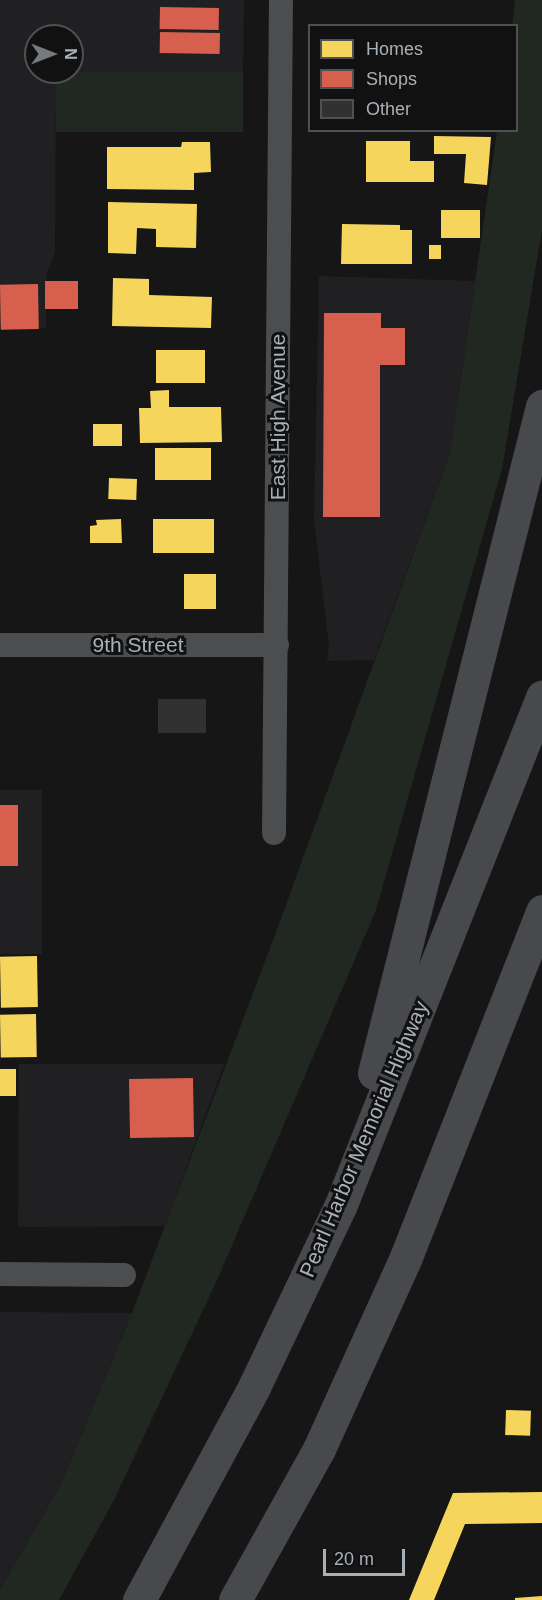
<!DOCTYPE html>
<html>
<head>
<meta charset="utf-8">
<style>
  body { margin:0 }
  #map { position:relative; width:542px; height:1600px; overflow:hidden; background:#161617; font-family:Helvetica,sans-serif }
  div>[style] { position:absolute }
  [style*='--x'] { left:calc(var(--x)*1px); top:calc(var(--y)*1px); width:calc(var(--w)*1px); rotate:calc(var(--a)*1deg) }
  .built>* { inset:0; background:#202022; transform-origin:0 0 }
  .green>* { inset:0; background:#212721; transform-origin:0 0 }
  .homes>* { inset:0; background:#f6d55c; transform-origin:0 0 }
  .shops>* { inset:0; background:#d6604d; transform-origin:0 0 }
  .building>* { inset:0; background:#313132; transform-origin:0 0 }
  .street>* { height:24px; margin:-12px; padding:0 12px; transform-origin:12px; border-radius:12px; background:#4b4d4f }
  .highway>* { height:33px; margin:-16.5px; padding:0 16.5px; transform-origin:16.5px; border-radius:16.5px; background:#48494c }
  span { translate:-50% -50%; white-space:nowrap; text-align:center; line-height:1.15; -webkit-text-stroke:6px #111112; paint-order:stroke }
  .street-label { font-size:21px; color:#a9b0b6 }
  .legend { position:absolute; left:308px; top:24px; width:210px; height:108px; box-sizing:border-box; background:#111112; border:2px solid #4e5154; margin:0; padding:8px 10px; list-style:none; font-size:18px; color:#a9b0b6 }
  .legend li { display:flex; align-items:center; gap:12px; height:30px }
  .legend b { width:30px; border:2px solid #4e5154 }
  .north { position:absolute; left:24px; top:24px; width:60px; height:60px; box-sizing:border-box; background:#111112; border:2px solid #4e5154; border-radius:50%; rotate:90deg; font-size:16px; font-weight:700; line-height:24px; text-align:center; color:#a9b0b6 }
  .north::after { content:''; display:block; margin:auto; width:21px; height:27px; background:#767a7e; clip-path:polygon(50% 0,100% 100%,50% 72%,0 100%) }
  .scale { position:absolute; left:323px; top:1549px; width:82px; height:27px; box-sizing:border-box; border:3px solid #a9b0b6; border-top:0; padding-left:8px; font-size:18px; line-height:21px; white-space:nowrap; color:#a9b0b6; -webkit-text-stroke:4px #111112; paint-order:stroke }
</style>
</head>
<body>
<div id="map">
  <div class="built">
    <i style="clip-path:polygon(evenodd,0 0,244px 0,243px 72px,56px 72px,55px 252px,46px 276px,46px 328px,0 327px,0 0,36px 36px,72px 36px,72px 72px,36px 72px,36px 36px)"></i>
    <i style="clip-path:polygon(319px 276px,475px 281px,450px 453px,374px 660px,327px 661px,329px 646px,314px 520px)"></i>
    <i style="left:0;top:790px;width:42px;height:164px"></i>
    <i style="clip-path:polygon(19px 1064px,224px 1064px,165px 1226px,18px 1227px)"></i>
    <i style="clip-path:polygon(0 1312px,132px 1313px,61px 1484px,0 1590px)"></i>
  </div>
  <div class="green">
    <i style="clip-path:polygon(515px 0,542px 0,542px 230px,502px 469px,376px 910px,218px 1278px,114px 1500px,59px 1600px,0 1600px,0 1590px,61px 1484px,132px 1313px,275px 935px,450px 453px,497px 131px,516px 130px,516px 26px,512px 25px)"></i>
    <i style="left:56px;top:72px;width:187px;height:60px"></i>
  </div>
  <div class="homes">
    <i style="clip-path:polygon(434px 136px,491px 137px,487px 185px,464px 183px,466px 154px,434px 154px)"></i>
    <i style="clip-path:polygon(366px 141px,410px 141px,410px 161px,434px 161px,434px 182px,366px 182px)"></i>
    <i style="clip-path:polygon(182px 142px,210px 142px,211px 172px,194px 173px,194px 190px,107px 189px,107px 147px,181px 147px)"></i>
    <i style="clip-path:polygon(108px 202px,197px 204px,196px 248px,156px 247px,156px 229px,137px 228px,136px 254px,108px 253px)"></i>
    <i style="left:441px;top:210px;width:39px;height:28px"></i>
    <i style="clip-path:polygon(342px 224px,400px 225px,400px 230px,412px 230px,412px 264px,341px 264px)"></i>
    <i style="left:429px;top:245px;width:12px;height:14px"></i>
    <i style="clip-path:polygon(113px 278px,149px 279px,149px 295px,212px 297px,211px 328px,112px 326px)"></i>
    <i style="left:205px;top:350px;width:33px;height:49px;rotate:90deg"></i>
    <i style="clip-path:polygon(169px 390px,169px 407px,221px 407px,222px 442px,140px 443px,139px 408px,151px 408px,150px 391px)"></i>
    <i style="left:93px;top:424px;width:29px;height:22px"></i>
    <i style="left:211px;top:448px;width:32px;height:56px;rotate:90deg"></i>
    <i style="left:109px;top:478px;width:28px;height:21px;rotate:2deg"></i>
    <i style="clip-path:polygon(121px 519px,122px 543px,90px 543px,90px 526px,97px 525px,96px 520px)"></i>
    <i style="left:153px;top:519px;width:61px;height:34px"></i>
    <i style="left:216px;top:574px;width:35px;height:32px;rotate:90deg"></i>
    <i style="left:37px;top:956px;width:51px;height:37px;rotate:89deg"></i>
    <i style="left:36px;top:1014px;width:43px;height:36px;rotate:89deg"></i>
    <i style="left:0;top:1069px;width:16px;height:27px"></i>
    <i style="left:506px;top:1410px;width:25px;height:25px;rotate:2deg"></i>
    <i style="clip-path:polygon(542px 1492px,542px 1523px,465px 1524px,434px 1600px,409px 1600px,453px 1493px)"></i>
    <i style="clip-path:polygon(542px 1596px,542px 1600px,515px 1600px,515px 1598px)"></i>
  </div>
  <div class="shops">
    <i style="left:160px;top:7px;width:59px;height:22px;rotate:1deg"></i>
    <i style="left:160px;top:32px;width:60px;height:21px;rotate:1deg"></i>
    <i style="left:45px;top:281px;width:33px;height:28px"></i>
    <i style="left:38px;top:284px;width:45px;height:38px;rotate:89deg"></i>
    <i style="clip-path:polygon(324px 313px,381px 313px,381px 328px,405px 328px,405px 365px,380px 365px,380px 517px,323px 517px)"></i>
    <i style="left:0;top:805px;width:18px;height:61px"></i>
    <i style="left:193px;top:1078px;width:59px;height:64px;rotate:89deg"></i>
  </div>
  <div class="building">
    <i style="left:158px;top:699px;width:48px;height:34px"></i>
  </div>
  <div class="street">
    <i style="--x:0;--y:645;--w:277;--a:0"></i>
    <i style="--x:274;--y:833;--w:833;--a:-89.52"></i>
    <i style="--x:0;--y:1274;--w:124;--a:0.5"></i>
  </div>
  <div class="highway">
    <i style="--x:374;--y:1073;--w:688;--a:-75.86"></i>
    <i style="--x:139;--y:1600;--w:242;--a:-61.6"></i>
    <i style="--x:254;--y:1387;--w:199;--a:-64.5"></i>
    <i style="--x:340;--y:1207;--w:549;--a:-68.39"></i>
    <i style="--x:235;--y:1600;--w:173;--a:-60.9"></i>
    <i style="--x:319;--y:1449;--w:211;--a:-65.6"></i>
    <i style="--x:406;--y:1257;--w:372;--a:-68.5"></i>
  </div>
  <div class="street-label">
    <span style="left:278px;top:417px;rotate:-90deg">East High Avenue</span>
    <span style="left:138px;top:645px">9th Street</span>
    <span style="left:364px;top:1139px;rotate:-67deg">Pearl Harbor Memorial Highway</span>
  </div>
  <ul class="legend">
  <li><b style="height:16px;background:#f6d55c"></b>Homes</li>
  <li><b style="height:16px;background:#d6604d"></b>Shops</li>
  <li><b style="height:16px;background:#313132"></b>Other</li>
  </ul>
  <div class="north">N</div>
  <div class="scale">20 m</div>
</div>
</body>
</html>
